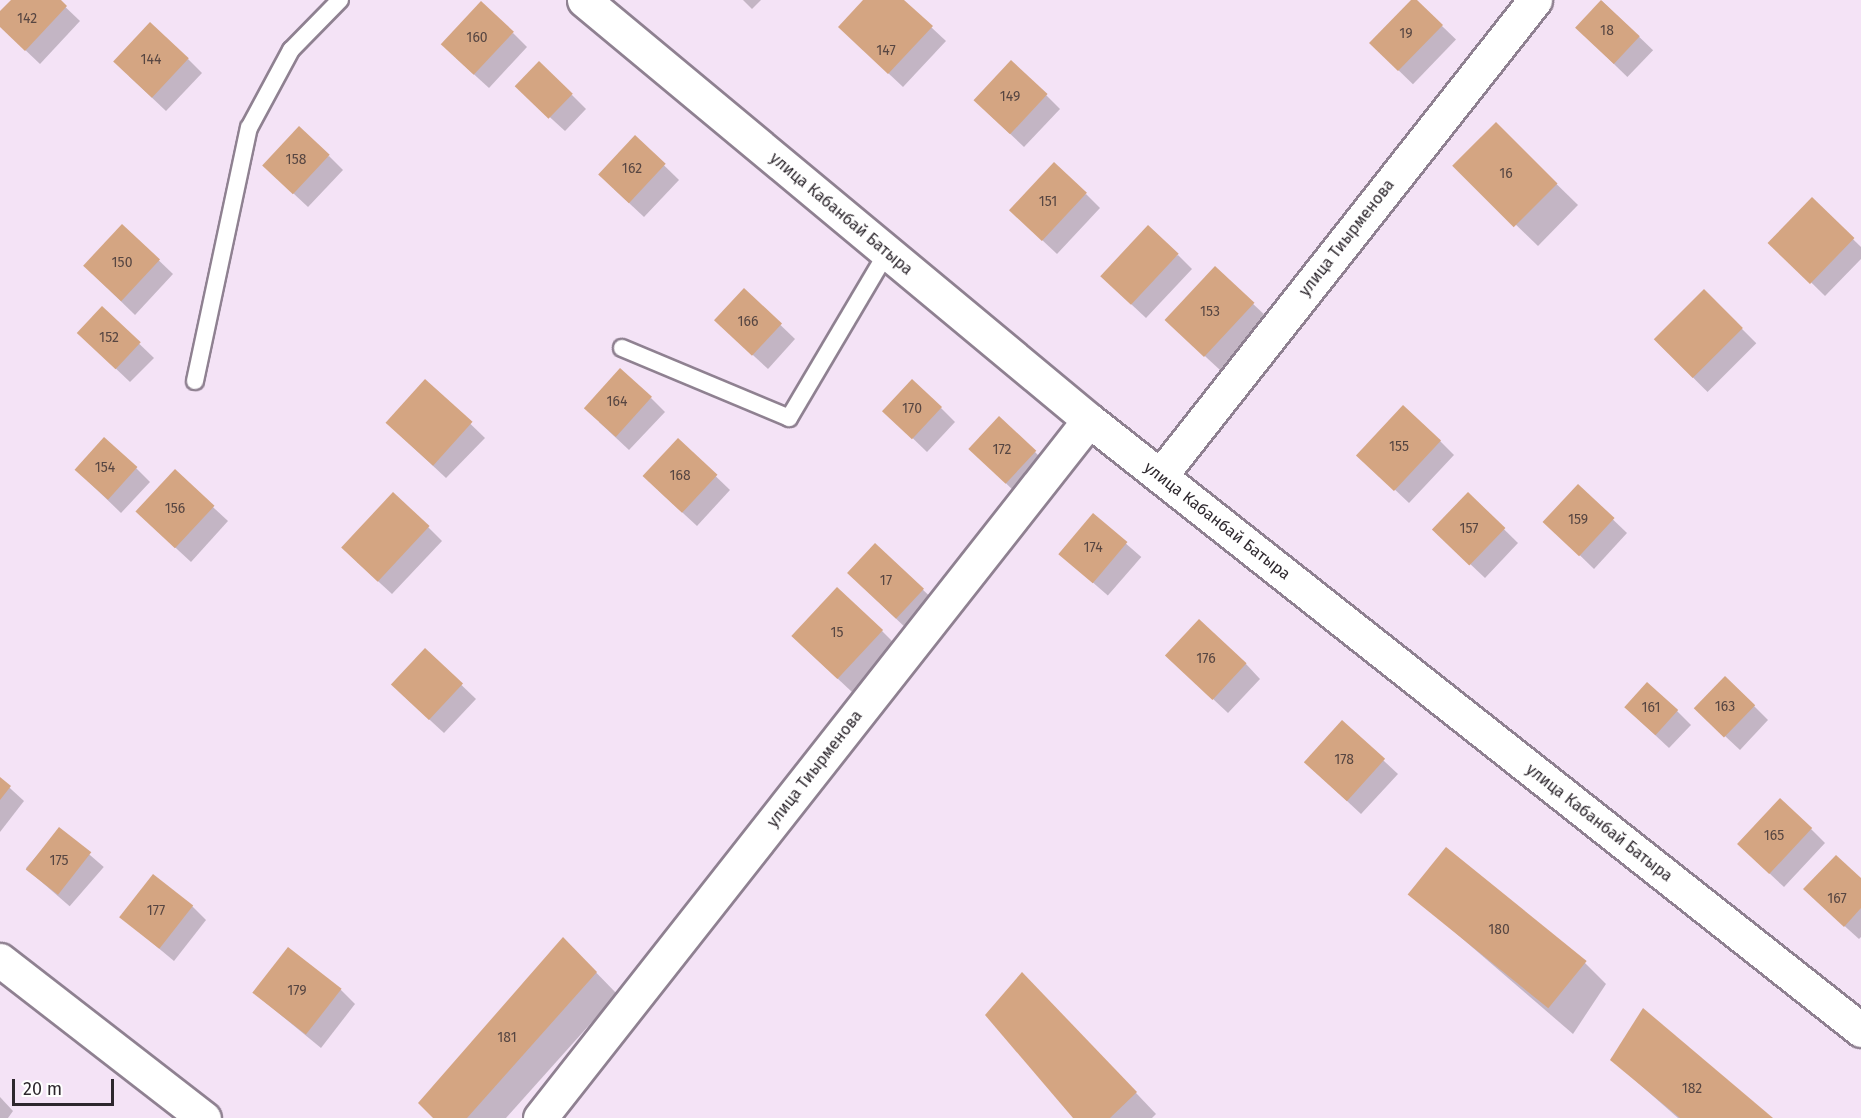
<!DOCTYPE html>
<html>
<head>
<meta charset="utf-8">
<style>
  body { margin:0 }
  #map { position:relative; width:1861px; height:1118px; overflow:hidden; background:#f4e3f6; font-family:"Fira Sans",sans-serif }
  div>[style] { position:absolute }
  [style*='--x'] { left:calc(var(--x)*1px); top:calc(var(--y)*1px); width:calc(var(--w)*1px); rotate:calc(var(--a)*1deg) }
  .shadow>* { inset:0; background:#0003; transform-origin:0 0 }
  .building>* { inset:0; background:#d4a582; transform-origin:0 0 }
  .roads { filter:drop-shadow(2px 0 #8f8191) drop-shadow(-2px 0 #8f8191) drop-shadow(0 2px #8f8191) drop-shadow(0 -2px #8f8191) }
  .service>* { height:16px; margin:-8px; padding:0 8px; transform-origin:8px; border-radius:8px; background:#fff }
  .minor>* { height:33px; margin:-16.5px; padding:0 16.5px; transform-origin:16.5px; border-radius:16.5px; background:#fff }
  .tertiary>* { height:33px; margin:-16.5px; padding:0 16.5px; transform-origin:16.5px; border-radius:16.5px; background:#fff }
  span { translate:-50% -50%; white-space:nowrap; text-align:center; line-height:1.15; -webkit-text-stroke:6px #fff; paint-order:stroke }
  .number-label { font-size:14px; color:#574642 }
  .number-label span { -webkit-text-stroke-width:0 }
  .street-label { font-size:16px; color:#2d272d }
  .scale { position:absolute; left:12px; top:1079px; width:102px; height:27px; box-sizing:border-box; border:3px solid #2d272d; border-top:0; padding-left:8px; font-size:18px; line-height:21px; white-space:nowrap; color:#2d272d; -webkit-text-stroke:4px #fff; paint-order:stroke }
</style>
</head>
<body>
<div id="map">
  <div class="shadow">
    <i style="clip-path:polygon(13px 0,58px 0,80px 21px,40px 64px,0 26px,0 13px)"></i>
    <i style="clip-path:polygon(743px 0,761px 0,752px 9px)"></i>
    <i style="clip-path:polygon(865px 0,902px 0,946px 41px,903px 87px,854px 41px)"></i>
    <i style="left:1415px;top:0;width:57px;height:62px;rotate:44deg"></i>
    <i style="left:1602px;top:1px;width:71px;height:37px;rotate:44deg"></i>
    <i style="clip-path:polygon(513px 33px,527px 47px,489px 88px,456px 58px)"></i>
    <i style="clip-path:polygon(188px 59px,202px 73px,166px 111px,129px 76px)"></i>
    <i style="clip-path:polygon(572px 95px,586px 109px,565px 131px,531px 100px)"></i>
    <i style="clip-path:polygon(1046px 95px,1060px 109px,1024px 147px,989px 114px)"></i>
    <i style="clip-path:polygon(1496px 125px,1578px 205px,1538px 246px,1476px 186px)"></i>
    <i style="clip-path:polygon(635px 137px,679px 180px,644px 217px,614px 189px)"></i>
    <i style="clip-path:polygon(329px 156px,343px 170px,308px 207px,279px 180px)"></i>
    <i style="clip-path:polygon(1086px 194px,1100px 208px,1057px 254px,1025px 224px)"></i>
    <i style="clip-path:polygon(1812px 199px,1861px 247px,1861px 259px,1825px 296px,1770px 242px)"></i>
    <i style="clip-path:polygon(123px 226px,173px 274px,135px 315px,99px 280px)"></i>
    <i style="clip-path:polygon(1178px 255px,1192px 269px,1146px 318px,1116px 290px)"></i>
    <i style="clip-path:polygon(1216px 269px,1268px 318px,1220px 370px,1181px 334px)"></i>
    <i style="clip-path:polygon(744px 290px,795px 339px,768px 369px,730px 334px)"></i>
    <i style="left:1704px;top:291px;width:74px;height:69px;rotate:45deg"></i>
    <i style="clip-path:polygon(102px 308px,154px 358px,130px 382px,93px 347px)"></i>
    <i style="clip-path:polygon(426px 381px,485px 438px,446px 478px,401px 436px)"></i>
    <i style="clip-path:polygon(651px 398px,665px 412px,629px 450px,599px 422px)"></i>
    <i style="clip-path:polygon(941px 408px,955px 422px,927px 452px,898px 424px)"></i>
    <i style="clip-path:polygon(678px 440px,730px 490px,697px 526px,658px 490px)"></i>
    <i style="clip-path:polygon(1440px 441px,1454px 455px,1409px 503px,1373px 469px)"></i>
    <i style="clip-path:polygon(1035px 452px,1049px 466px,1020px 497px,985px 463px)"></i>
    <i style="clip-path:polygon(136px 468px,150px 482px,121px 513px,90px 483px)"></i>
    <i style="clip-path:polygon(175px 472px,228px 521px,191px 562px,152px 526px)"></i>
    <i style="clip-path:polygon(1578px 486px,1627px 533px,1594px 569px,1559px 535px)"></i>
    <i style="clip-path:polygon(1468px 494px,1518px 543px,1485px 578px,1449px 544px)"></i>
    <i style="left:1093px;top:515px;width:64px;height:51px;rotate:41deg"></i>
    <i style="clip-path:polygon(428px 527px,442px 541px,392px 594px,357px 562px)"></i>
    <i style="clip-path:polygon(875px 545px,937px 603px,910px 632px,863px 587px)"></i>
    <i style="clip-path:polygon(882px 631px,896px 645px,852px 692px,807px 650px)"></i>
    <i style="clip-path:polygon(425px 650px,476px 699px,444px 733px,406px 698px)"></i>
    <i style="clip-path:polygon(1246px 664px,1260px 679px,1228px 713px,1181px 669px)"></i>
    <i style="clip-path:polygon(1754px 706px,1768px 720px,1740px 750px,1711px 723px)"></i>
    <i style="clip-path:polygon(1677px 711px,1691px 725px,1669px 748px,1640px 721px)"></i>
    <i style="clip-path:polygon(1342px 722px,1398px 774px,1361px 814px,1320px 776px)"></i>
    <i style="clip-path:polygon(0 779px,24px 801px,0 832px)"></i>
    <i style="left:60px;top:829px;width:58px;height:52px;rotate:41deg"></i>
    <i style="clip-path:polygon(1811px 829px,1825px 843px,1784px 887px,1753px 858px)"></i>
    <i style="clip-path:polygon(1861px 880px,1861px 937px,1859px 939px,1819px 903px)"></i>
    <i style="clip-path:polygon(1414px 897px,1585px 963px,1606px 984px,1573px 1034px)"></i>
    <i style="clip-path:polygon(192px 906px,206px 920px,174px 961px,121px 917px)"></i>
    <i style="clip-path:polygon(584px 960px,617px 994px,506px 1118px,435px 1118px)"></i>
    <i style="clip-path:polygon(341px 990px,355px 1004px,321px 1048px,254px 993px)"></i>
    <i style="clip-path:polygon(1043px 995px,1156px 1114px,1152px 1118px,1075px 1118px)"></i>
    <i style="clip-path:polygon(1612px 1060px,1771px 1118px,1678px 1118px)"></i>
    <i style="clip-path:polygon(0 1097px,13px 1111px,8px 1118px,0 1118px)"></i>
  </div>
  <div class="building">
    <i style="clip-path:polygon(11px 0,61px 0,67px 6px,25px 51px,0 27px,0 11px)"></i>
    <i style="clip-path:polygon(863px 0,904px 0,933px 26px,888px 74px,838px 27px)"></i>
    <i style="clip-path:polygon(1411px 0,1417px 0,1443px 25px,1398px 71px,1369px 43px)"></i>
    <i style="left:1601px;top:0;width:53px;height:38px;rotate:43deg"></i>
    <i style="left:481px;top:1px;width:45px;height:59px;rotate:43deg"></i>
    <i style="left:150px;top:22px;width:53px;height:54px;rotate:43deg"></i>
    <i style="left:1011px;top:60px;width:50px;height:55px;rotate:43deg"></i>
    <i style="left:539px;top:61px;width:47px;height:35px;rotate:44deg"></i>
    <i style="left:1496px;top:122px;width:87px;height:62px;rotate:45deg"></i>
    <i style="left:299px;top:126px;width:42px;height:54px;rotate:43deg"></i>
    <i style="left:635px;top:135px;width:42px;height:54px;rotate:43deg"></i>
    <i style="left:1054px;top:162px;width:45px;height:66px;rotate:43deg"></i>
    <i style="left:1812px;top:197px;width:59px;height:64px;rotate:44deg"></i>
    <i style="left:122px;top:224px;width:52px;height:57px;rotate:43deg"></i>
    <i style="left:1148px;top:225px;width:42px;height:70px;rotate:43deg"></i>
    <i style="left:1215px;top:266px;width:54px;height:74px;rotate:43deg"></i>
    <i style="left:744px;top:288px;width:52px;height:44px;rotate:43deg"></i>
    <i style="left:1704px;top:289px;width:55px;height:71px;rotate:45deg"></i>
    <i style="left:102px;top:306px;width:53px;height:37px;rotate:43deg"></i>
    <i style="left:620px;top:368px;width:43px;height:54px;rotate:42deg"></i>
    <i style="left:425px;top:379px;width:64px;height:59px;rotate:42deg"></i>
    <i style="left:912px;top:379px;width:41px;height:44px;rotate:43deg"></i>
    <i style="left:1403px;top:405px;width:52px;height:69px;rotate:43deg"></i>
    <i style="left:999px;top:416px;width:51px;height:45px;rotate:43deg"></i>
    <i style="left:104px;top:437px;width:45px;height:44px;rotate:42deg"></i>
    <i style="left:678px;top:438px;width:54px;height:52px;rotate:43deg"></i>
    <i style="left:175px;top:469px;width:54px;height:58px;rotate:43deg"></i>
    <i style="left:1578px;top:484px;width:50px;height:52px;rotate:43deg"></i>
    <i style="left:393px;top:492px;width:50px;height:76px;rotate:43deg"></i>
    <i style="left:1468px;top:492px;width:52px;height:52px;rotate:44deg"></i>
    <i style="left:1093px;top:513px;width:45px;height:54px;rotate:40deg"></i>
    <i style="left:875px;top:543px;width:67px;height:41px;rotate:43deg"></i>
    <i style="left:837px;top:587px;width:63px;height:67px;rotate:43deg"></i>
    <i style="left:1199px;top:619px;width:65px;height:50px;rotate:43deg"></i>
    <i style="left:425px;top:648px;width:52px;height:50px;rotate:43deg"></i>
    <i style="left:1725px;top:676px;width:42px;height:45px;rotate:44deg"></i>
    <i style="left:1647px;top:682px;width:42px;height:34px;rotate:42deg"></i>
    <i style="left:1342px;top:720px;width:58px;height:57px;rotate:42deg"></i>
    <i style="clip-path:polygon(0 777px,11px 786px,0 800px)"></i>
    <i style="left:1780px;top:798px;width:44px;height:63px;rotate:43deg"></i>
    <i style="left:59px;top:827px;width:41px;height:54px;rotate:38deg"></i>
    <i style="left:1446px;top:847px;width:181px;height:61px;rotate:39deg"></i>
    <i style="clip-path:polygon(1836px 855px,1861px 878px,1861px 908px,1844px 927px,1803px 889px)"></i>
    <i style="left:153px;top:874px;width:51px;height:55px;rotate:38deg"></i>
    <i style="clip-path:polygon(563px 937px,597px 972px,467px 1118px,433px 1118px,418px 1103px)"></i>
    <i style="left:288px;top:947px;width:68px;height:58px;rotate:38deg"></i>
    <i style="clip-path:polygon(1022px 972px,1137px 1092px,1110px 1118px,1073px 1118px,985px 1015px)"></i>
    <i style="clip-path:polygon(1643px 1008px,1773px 1118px,1680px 1118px,1610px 1060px)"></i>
  </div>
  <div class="roads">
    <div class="service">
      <i style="--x:622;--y:348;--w:181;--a:22.7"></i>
      <i style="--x:789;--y:418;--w:193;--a:-59.4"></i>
      <i style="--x:195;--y:381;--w:259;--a:-78"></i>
      <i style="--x:249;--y:128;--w:89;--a:-61.7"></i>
      <i style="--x:291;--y:50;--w:70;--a:-45.6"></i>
    </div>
    <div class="minor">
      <i style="--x:1160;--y:476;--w:606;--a:-51.77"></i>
      <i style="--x:0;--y:960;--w:258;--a:37.8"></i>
      <i style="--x:540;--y:1118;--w:888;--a:-51.81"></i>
    </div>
    <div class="tertiary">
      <i style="--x:584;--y:0;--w:657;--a:39.75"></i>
      <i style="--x:1089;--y:420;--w:984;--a:38.31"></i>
    </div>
  </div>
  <div class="number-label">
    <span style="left:27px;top:19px">142</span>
    <span style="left:1607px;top:31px">18</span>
    <span style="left:1406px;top:34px">19</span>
    <span style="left:477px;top:38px">160</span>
    <span style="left:886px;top:51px">147</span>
    <span style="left:151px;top:60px">144</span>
    <span style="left:1010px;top:97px">149</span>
    <span style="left:296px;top:160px">158</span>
    <span style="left:632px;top:169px">162</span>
    <span style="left:1506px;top:174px">16</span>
    <span style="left:1048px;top:202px">151</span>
    <span style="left:122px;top:263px">150</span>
    <span style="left:1210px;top:312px">153</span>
    <span style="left:748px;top:322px">166</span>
    <span style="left:109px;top:338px">152</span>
    <span style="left:617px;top:402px">164</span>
    <span style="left:912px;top:409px">170</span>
    <span style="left:1399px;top:447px">155</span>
    <span style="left:1002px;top:450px">172</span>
    <span style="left:105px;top:468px">154</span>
    <span style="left:680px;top:476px">168</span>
    <span style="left:175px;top:509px">156</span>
    <span style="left:1578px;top:520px">159</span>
    <span style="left:1469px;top:529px">157</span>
    <span style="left:1093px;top:548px">174</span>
    <span style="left:886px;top:581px">17</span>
    <span style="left:837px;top:633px">15</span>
    <span style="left:1206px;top:659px">176</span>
    <span style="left:1725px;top:707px">163</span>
    <span style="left:1651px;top:708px">161</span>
    <span style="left:1344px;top:760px">178</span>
    <span style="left:1774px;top:836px">165</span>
    <span style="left:59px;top:861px">175</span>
    <span style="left:1837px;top:899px">167</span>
    <span style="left:156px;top:911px">177</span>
    <span style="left:1499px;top:930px">180</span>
    <span style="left:297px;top:991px">179</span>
    <span style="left:507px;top:1038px">181</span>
    <span style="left:1692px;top:1089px">182</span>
  </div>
  <div class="street-label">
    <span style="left:841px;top:214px;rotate:40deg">улица Кабанбай Батыра</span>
    <span style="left:1347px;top:238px;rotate:-52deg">улица Тиырменова</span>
    <span style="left:1217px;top:521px;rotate:38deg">улица Кабанбай Батыра</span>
    <span style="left:815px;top:769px;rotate:-52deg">улица Тиырменова</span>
    <span style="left:1599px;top:823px;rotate:38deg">улица Кабанбай Батыра</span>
  </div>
  <div class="scale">20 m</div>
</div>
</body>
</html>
